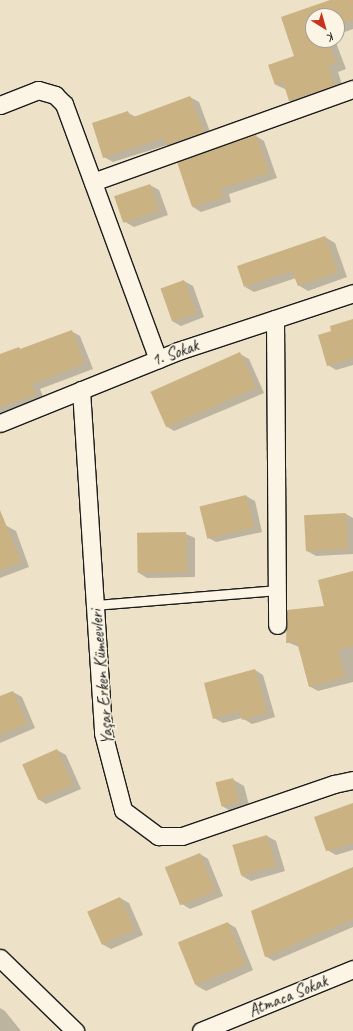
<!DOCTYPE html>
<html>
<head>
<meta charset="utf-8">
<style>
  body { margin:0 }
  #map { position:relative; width:353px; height:1031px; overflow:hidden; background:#ede1c7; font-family:Caveat,sans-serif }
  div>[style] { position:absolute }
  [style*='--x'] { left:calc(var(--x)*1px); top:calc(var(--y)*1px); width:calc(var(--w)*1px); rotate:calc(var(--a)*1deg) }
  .shadow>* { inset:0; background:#0003 }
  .building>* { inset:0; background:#cbb282; transform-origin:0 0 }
  .roads { filter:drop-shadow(1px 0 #1c1c1c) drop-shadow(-1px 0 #1c1c1c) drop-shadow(0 1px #1c1c1c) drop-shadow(0 -1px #1c1c1c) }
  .service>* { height:9px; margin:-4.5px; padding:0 4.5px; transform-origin:4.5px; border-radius:4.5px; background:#fcf5e5 }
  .minor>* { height:17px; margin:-8.5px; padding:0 8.5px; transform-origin:8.5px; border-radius:8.5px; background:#fcf5e5 }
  span { translate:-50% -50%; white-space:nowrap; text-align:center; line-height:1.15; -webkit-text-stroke:3.5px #fcf5e5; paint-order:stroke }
  .street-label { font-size:17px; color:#1c1c1c }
  .north { position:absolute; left:305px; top:8px; width:40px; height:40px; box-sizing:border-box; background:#fcf5e5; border:1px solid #a29e95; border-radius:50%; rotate:143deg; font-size:11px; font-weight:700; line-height:16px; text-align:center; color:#1c1c1c }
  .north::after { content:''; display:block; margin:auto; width:14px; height:18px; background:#c8321e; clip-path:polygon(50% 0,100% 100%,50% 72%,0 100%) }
</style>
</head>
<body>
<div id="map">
  <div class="shadow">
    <i style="clip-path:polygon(333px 0,353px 0,353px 29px,337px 35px,337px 16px,313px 16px,313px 40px,335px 40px,346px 69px,338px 72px,344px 91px,300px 106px,290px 101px,287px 90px,276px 85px,296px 56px,282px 18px)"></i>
    <i style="clip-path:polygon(190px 97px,199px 102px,212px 137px,175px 150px,167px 145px,113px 162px,104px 157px,128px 113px,136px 117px)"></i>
    <i style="clip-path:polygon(256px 136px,264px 141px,277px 178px,229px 194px,231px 202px,201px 212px,193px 207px)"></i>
    <i style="clip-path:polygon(150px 185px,159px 190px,168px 215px,134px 227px,125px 222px)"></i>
    <i style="clip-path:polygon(325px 237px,335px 243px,347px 277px,308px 291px,298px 285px,296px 278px,254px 292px,245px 287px)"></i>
    <i style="clip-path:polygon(184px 281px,193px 286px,204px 317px,181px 326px,172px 321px,161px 289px)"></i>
    <i style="clip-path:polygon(353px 321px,353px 365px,336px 370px,328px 365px,333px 332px)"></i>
    <i style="clip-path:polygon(71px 331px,80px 336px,93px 369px,40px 389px,44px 399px,0 414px,0 355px,19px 348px,22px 350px)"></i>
    <i style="clip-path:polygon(240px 354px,249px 359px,264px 393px,174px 431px,166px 426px)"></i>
    <i style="clip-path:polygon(246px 496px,255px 501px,262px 532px,216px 542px,207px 537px)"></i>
    <i style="clip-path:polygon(346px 514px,353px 518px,353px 554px,316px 556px,307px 551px)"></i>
    <i style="clip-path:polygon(7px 526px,16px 531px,29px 567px,0 578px,0 529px)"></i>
    <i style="clip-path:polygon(186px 534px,195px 538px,195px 577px,147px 578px,139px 573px)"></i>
    <i style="clip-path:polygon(353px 572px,353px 682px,318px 691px,309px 686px,299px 647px,287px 642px,325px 607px)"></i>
    <i style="clip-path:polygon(255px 670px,263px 675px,275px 717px,252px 724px,242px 718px,223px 723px,214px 718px)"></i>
    <i style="clip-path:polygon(13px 692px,22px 697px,35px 728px,0 743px,0 697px)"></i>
    <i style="clip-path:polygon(57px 750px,66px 755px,81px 789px,46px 804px,38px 799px,23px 765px)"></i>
    <i style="clip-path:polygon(232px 779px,244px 786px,250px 809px,234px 813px,222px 806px,216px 783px)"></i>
    <i style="clip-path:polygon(353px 805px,353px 850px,336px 855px,327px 850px)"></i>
    <i style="clip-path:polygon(267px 836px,276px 841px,285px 871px,251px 881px,242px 876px)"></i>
    <i style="clip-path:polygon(200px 854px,208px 859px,223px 896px,190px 909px,182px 904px)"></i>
    <i style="clip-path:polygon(353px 869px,353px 927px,274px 961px,265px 956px)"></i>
    <i style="clip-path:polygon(120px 898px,129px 903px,143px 935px,111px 949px,102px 944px)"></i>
    <i style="clip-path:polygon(228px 923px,236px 928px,253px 970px,206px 991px,197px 986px,179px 944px)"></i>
    <i style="clip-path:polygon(0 1008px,5px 1011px,21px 1031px,0 1031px)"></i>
  </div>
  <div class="building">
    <i style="clip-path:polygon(330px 0,353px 0,353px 20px,337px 26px,337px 16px,313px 16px,313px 40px,328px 40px,336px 63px,328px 66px,335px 85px,289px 101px,283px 82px,275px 85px,268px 65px,294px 56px,281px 17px)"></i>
    <i style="clip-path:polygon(190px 96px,204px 132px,166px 145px,163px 138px,103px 158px,92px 123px,128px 111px,131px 118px)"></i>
    <i style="clip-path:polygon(256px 135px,269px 173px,220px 189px,223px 197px,192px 207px,177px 162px)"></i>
    <i style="left:150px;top:184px;width:28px;height:38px;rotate:71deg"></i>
    <i style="clip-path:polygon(325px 236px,338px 272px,298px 286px,292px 271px,244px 287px,237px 266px)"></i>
    <i style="left:184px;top:280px;width:35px;height:25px;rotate:70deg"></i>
    <i style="clip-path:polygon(353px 319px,353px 358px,327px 366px,318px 335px,331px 331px,330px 326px)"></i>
    <i style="clip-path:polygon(72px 330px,84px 364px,32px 384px,36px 395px,0 407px,0 354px,19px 347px,20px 349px)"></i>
    <i style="left:240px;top:352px;width:39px;height:98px;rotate:66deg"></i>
    <i style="left:246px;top:495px;width:33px;height:48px;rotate:76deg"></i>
    <i style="clip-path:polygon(0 510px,21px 562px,0 570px)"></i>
    <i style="left:346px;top:513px;width:36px;height:42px;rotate:87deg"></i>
    <i style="left:186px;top:532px;width:40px;height:49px;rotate:89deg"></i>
    <i style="clip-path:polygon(353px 571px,353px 646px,338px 650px,345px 677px,309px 687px,297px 642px,286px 643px,287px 610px,324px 606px,318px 580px)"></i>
    <i style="clip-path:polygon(255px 669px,267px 713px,242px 720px,240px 711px,213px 719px,204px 683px)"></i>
    <i style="clip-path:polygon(13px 691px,27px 723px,0 735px,0 696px)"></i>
    <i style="left:57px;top:749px;width:39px;height:38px;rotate:66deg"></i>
    <i style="left:233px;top:778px;width:25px;height:18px;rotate:76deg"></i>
    <i style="clip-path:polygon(353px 803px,353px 843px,326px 851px,314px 817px)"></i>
    <i style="left:267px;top:835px;width:32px;height:36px;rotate:74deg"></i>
    <i style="left:200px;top:853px;width:41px;height:38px;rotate:68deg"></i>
    <i style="clip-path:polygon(353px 867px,353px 919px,265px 957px,251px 911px)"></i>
    <i style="left:120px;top:897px;width:36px;height:36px;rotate:66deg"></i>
    <i style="left:228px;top:922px;width:46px;height:54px;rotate:68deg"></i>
  </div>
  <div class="roads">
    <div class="service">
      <i style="--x:95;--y:605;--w:182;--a:-4.7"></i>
    </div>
    <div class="minor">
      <i style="--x:0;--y:105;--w:41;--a:-21.5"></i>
      <i style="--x:38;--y:90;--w:18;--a:16"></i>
      <i style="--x:55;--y:95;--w:13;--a:45"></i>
      <i style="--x:64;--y:104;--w:272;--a:69.8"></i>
      <i style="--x:93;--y:182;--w:276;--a:-19.7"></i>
      <i style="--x:275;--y:319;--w:306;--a:89.6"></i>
      <i style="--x:81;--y:390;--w:344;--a:86.3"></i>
      <i style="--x:103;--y:733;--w:80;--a:75.4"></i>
      <i style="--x:123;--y:810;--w:44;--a:36.6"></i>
      <i style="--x:158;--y:836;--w:24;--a:0"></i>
      <i style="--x:182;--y:836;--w:161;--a:-18.9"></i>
      <i style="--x:334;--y:784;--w:19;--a:-12"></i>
      <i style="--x:0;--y:423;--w:192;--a:-22"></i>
      <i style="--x:178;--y:351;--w:184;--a:-18.3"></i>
      <i style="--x:0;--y:958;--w:105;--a:44.2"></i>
      <i style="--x:201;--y:1031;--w:164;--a:-22.2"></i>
    </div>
  </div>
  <div class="street-label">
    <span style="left:175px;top:353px;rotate:-20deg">1. Sokak</span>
    <span style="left:102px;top:677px;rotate:-95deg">Yaşar Erken Kümeevleri</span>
    <span style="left:288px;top:996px;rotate:-22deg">Atmaca Sokak</span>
  </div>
  <div class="north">K</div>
</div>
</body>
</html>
